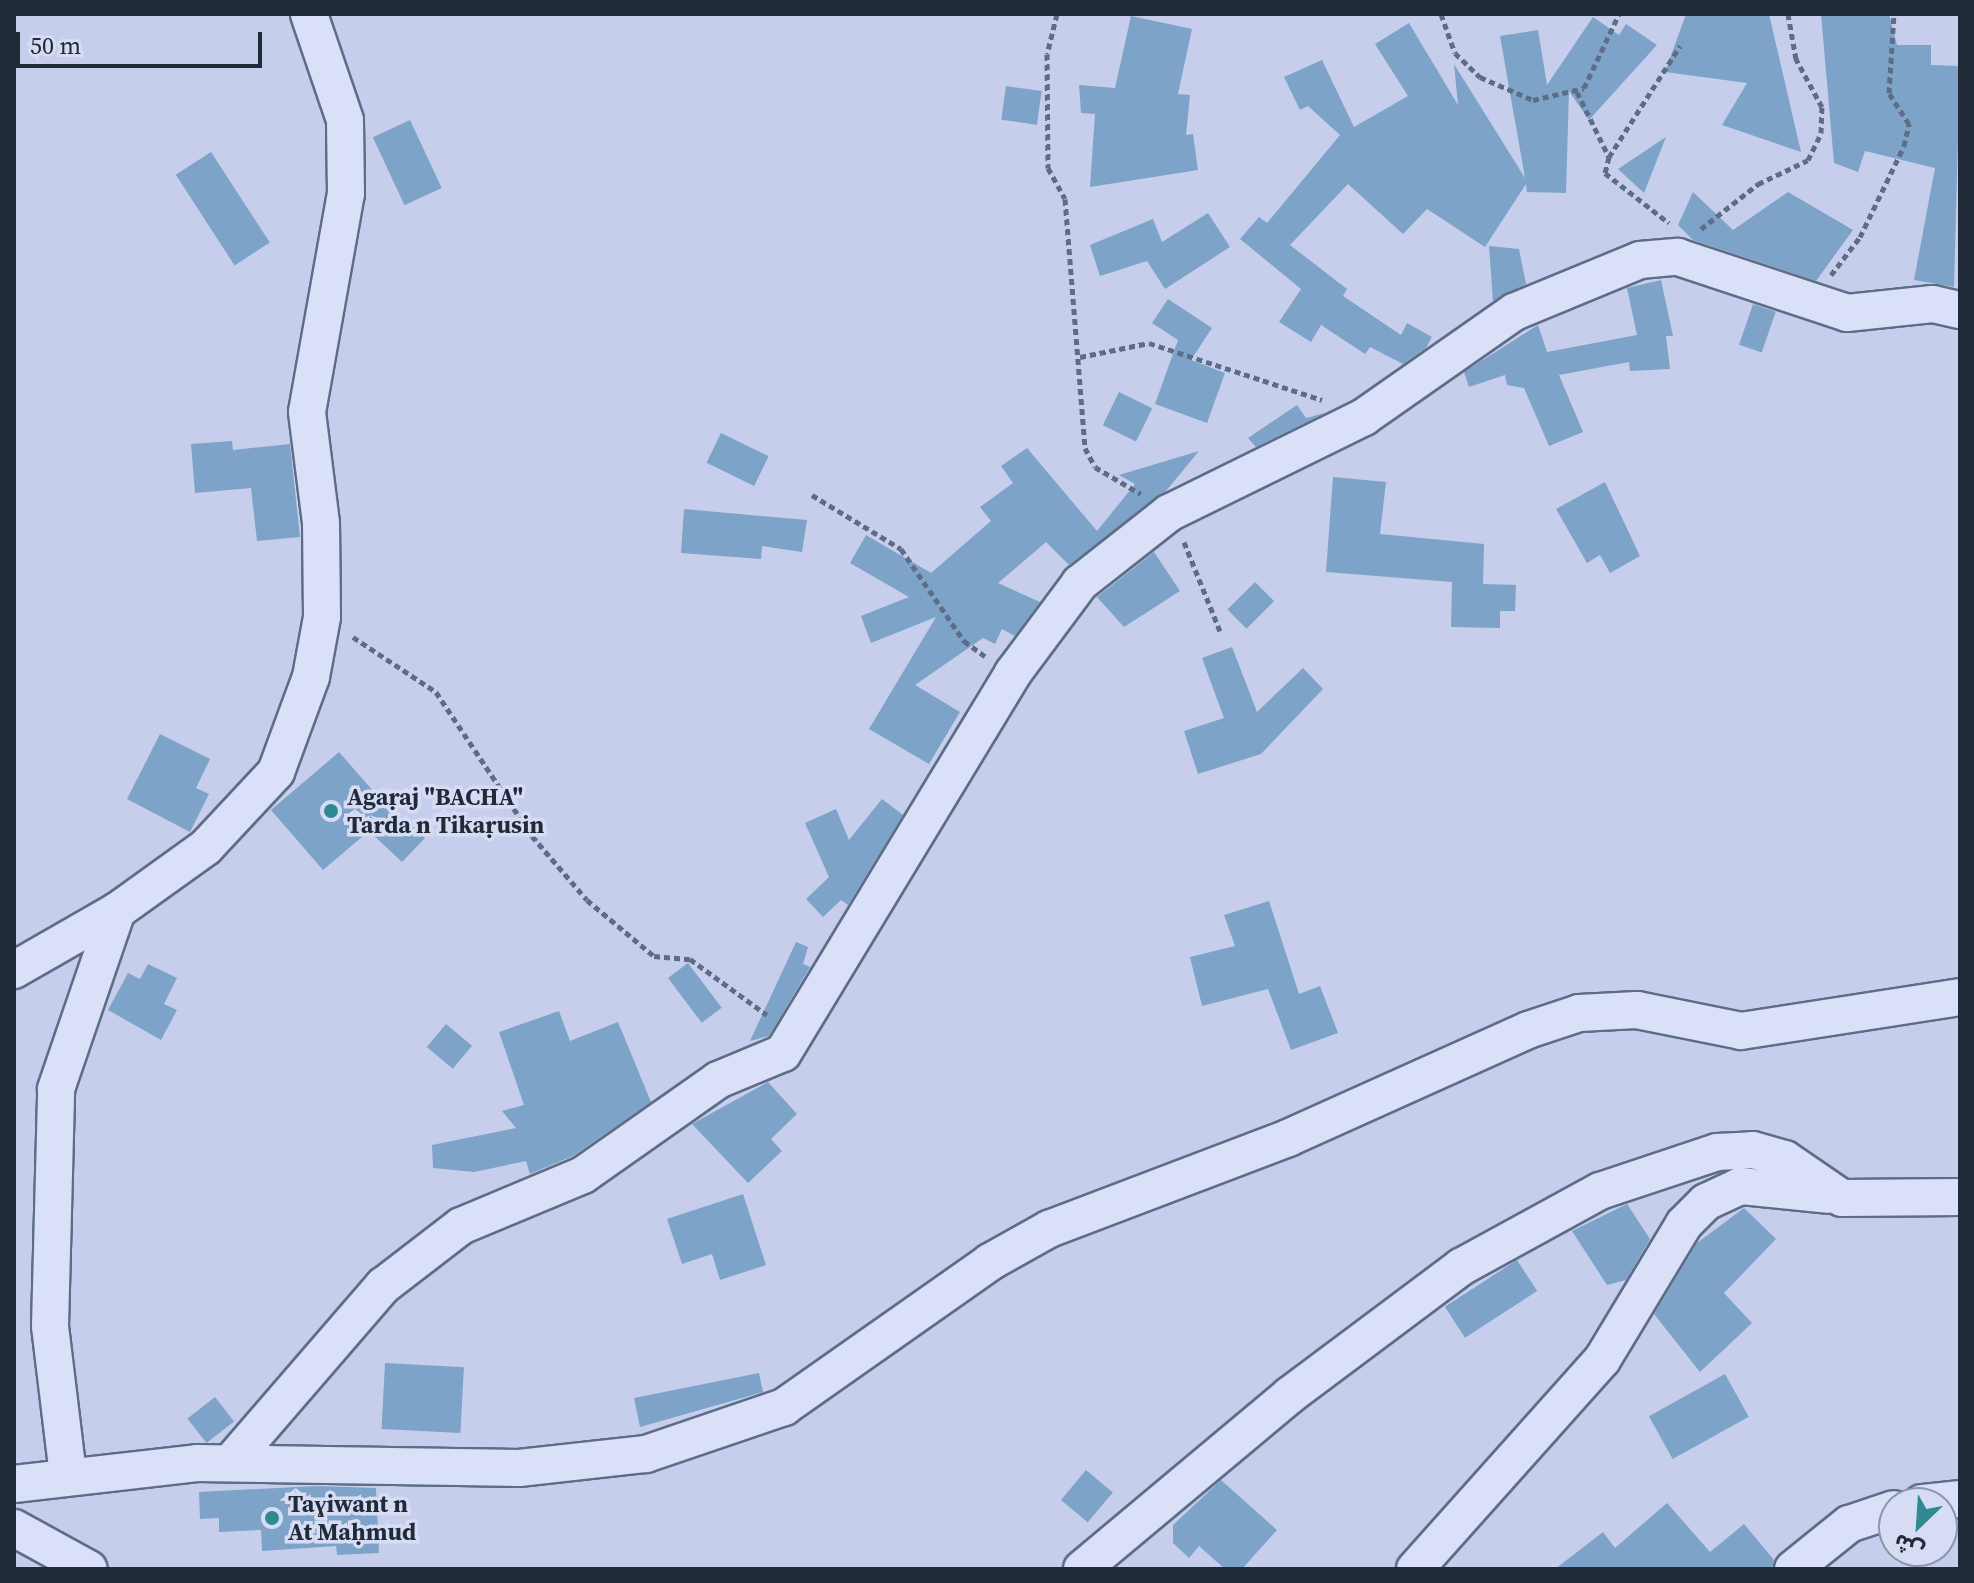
<!DOCTYPE html>
<html>
<head>
<meta charset="utf-8">
<style>
  body { margin:0 }
  #map { position:relative; width:1974px; height:1583px; overflow:hidden; background:#c6ceec; font-family:"Source Serif 4","Noto Sans Arabic",serif }
  div>[style] { position:absolute }
  [style*='--x'] { left:calc(var(--x)*1px); top:calc(var(--y)*1px); width:calc(var(--w)*1px); rotate:calc(var(--a)*1deg) }
  .building>* { inset:0; background:#7ea3c8; transform-origin:0 0 }
  .path>* { height:5px; margin-top:-2.5px; transform-origin:0; background:repeating-linear-gradient(90deg,#5d6d87 0 6px,transparent 0 10px) }
  .roads { filter:drop-shadow(2px 0 #5d6d87) drop-shadow(-2px 0 #5d6d87) drop-shadow(0 2px #5d6d87) drop-shadow(0 -2px #5d6d87) }
  .minor>* { height:36px; margin:-18px; padding:0 18px; transform-origin:18px; border-radius:18px; background:#d9e0f7 }
  .dots>* { width:22px; height:22px; translate:-50% -50%; box-sizing:border-box; border:4px solid #d6dcf4; border-radius:50% }
  span { translate:-50% -50%; white-space:nowrap; text-align:center; line-height:1.15; -webkit-text-stroke:7px #d6dcf4; paint-order:stroke }
  .poi-label { font-size:24px; color:#202a38; font-weight:700 }
  .left { translate:0 -50%; text-align:left }
  .frame { position:absolute; inset:0; border:16px solid #202a38; pointer-events:none }
  .north { position:absolute; left:1878px; top:1487px; width:80px; height:80px; box-sizing:border-box; background:#d6dcf4; border:2px solid #8d95a9; border-radius:50%; rotate:205deg; font-size:22px; font-weight:700; line-height:32px; text-align:center; color:#202a38 }
  .north::after { content:''; display:block; margin:auto; width:28px; height:36px; background:#308a92; clip-path:polygon(50% 0,100% 100%,50% 72%,0 100%) }
  .scale { position:absolute; left:16px; top:32px; width:246px; height:36px; box-sizing:border-box; border:4px solid #202a38; border-top:0; padding-left:10px; font-size:24px; line-height:28px; white-space:nowrap; color:#202a38; -webkit-text-stroke:6px #d6dcf4; paint-order:stroke }
</style>
</head>
<body>
<div id="map">
  <div class="building">
    <i style="clip-path:polygon(1686px 14px,1769px 14px,1801px 152px,1722px 125px,1747px 83px,1665px 72px)"></i>
    <i style="clip-path:polygon(1821px 14px,1889px 14px,1897px 45px,1931px 45px,1931px 65px,1960px 66px,1954px 287px,1914px 280px,1935px 168px,1865px 151px,1858px 172px,1834px 163px)"></i>
    <i style="clip-path:polygon(1131px 16px,1192px 29px,1178px 94px,1190px 95px,1186px 135px,1193px 134px,1198px 170px,1090px 187px,1095px 114px,1081px 113px,1079px 85px,1115px 88px)"></i>
    <i style="clip-path:polygon(1593px 17px,1619px 35px,1626px 24px,1657px 45px,1589px 120px,1569px 91px,1566px 193px,1527px 192px,1526px 184px,1485px 247px,1427px 209px,1403px 234px,1348px 184px,1290px 245px,1347px 289px,1343px 296px,1401px 335px,1407px 323px,1432px 337px,1426px 348px,1403px 364px,1370px 347px,1365px 354px,1321px 325px,1311px 342px,1279px 322px,1301px 289px,1240px 239px,1259px 217px,1267px 223px,1340px 135px,1308px 106px,1300px 110px,1284px 77px,1322px 60px,1354px 127px,1408px 96px,1375px 44px,1409px 23px,1458px 105px,1454px 64px,1525px 178px,1500px 36px,1538px 30px,1547px 85px)"></i>
    <i style="left:1006px;top:86px;width:36px;height:34px;rotate:8deg"></i>
    <i style="left:410px;top:120px;width:75px;height:41px;rotate:65deg"></i>
    <i style="clip-path:polygon(1666px 137px,1644px 193px,1618px 169px)"></i>
    <i style="left:211px;top:152px;width:108px;height:42px;rotate:57deg"></i>
    <i style="clip-path:polygon(1693px 192px,1733px 230px,1788px 192px,1853px 230px,1816px 281px,1693px 240px,1678px 225px)"></i>
    <i style="clip-path:polygon(1208px 213px,1230px 247px,1165px 289px,1147px 261px,1100px 276px,1090px 245px,1153px 219px,1162px 242px)"></i>
    <i style="clip-path:polygon(1489px 246px,1519px 249px,1526px 284px,1493px 301px)"></i>
    <i style="clip-path:polygon(1661px 280px,1673px 336px,1666px 336px,1670px 369px,1630px 371px,1629px 362px,1559px 375px,1583px 432px,1549px 446px,1524px 388px,1507px 385px,1505px 375px,1469px 387px,1464px 372px,1538px 325px,1547px 352px,1637px 335px,1627px 288px)"></i>
    <i style="clip-path:polygon(1168px 299px,1212px 328px,1191px 360px,1225px 373px,1207px 423px,1155px 404px,1178px 340px,1152px 323px)"></i>
    <i style="left:1753px;top:304px;width:24px;height:43px;rotate:19deg"></i>
    <i style="left:1119px;top:392px;width:37px;height:37px;rotate:26deg"></i>
    <i style="clip-path:polygon(1297px 405px,1306px 418px,1325px 413px,1256px 447px,1248px 438px)"></i>
    <i style="left:721px;top:433px;width:53px;height:33px;rotate:26deg"></i>
    <i style="clip-path:polygon(232px 441px,233px 450px,290px 444px,300px 537px,257px 541px,251px 488px,195px 493px,191px 444px)"></i>
    <i style="clip-path:polygon(1027px 448px,1097px 531px,1135px 484px,1119px 475px,1199px 451px,1166px 491px,1069px 565px,1046px 542px,998px 583px,1040px 602px,1015px 636px,1002px 629px,995px 644px,983px 638px,915px 685px,960px 712px,929px 764px,869px 729px,936px 617px,871px 643px,861px 616px,909px 597px,850px 563px,866px 535px,931px 573px,991px 521px,980px 507px,1013px 483px,1001px 466px)"></i>
    <i style="clip-path:polygon(1333px 477px,1386px 482px,1380px 534px,1484px 544px,1483px 584px,1516px 585px,1515px 611px,1500px 611px,1500px 628px,1451px 627px,1452px 582px,1326px 572px)"></i>
    <i style="clip-path:polygon(1605px 482px,1640px 556px,1610px 573px,1600px 555px,1587px 563px,1556px 509px)"></i>
    <i style="clip-path:polygon(684px 509px,807px 520px,802px 552px,762px 546px,761px 559px,681px 553px)"></i>
    <i style="clip-path:polygon(1154px 552px,1180px 591px,1124px 627px,1097px 597px)"></i>
    <i style="left:1255px;top:582px;width:27px;height:39px;rotate:45deg"></i>
    <i style="clip-path:polygon(1232px 647px,1257px 712px,1303px 668px,1323px 689px,1261px 754px,1198px 774px,1184px 731px,1224px 718px,1202px 658px)"></i>
    <i style="clip-path:polygon(160px 734px,210px 759px,196px 788px,209px 794px,190px 832px,127px 799px)"></i>
    <i style="clip-path:polygon(339px 752px,402px 824px,406px 820px,425px 838px,402px 862px,369px 831px,323px 870px,271px 810px)"></i>
    <i style="clip-path:polygon(882px 799px,903px 815px,848px 905px,841px 900px,823px 917px,806px 899px,829px 877px,805px 823px,836px 809px,849px 840px)"></i>
    <i style="clip-path:polygon(1269px 901px,1299px 994px,1320px 986px,1338px 1033px,1291px 1050px,1268px 989px,1202px 1006px,1190px 957px,1235px 946px,1224px 915px)"></i>
    <i style="clip-path:polygon(796px 942px,808px 947px,803px 964px,810px 967px,769px 1036px,750px 1041px)"></i>
    <i style="left:688px;top:963px;width:56px;height:25px;rotate:53deg"></i>
    <i style="clip-path:polygon(148px 964px,177px 978px,164px 1004px,177px 1010px,161px 1040px,108px 1010px,128px 973px,140px 979px)"></i>
    <i style="clip-path:polygon(559px 1011px,570px 1041px,618px 1022px,651px 1102px,573px 1156px,530px 1174px,526px 1161px,474px 1172px,433px 1168px,432px 1145px,516px 1128px,502px 1111px,524px 1105px,499px 1032px)"></i>
    <i style="left:446px;top:1024px;width:34px;height:30px;rotate:40deg"></i>
    <i style="clip-path:polygon(768px 1082px,797px 1114px,771px 1139px,782px 1151px,748px 1183px,692px 1124px)"></i>
    <i style="clip-path:polygon(743px 1194px,766px 1265px,720px 1280px,712px 1254px,682px 1264px,667px 1219px)"></i>
    <i style="clip-path:polygon(1627px 1204px,1650px 1239px,1626px 1280px,1607px 1285px,1572px 1231px)"></i>
    <i style="clip-path:polygon(1744px 1208px,1776px 1239px,1724px 1293px,1752px 1323px,1700px 1372px,1654px 1314px,1697px 1243px)"></i>
    <i style="left:1517px;top:1260px;width:37px;height:86px;rotate:57deg"></i>
    <i style="left:385px;top:1363px;width:79px;height:66px;rotate:3deg"></i>
    <i style="clip-path:polygon(759px 1373px,763px 1392px,640px 1427px,634px 1398px)"></i>
    <i style="left:1725px;top:1374px;width:49px;height:87px;rotate:61deg"></i>
    <i style="left:215px;top:1397px;width:31px;height:35px;rotate:52deg"></i>
    <i style="left:1086px;top:1470px;width:35px;height:39px;rotate:40deg"></i>
    <i style="clip-path:polygon(1221px 1480px,1277px 1530px,1242px 1569px,1225px 1569px,1199px 1546px,1189px 1558px,1173px 1543px,1173px 1525px)"></i>
    <i style="clip-path:polygon(316px 1486px,376px 1488px,379px 1553px,337px 1555px,336px 1546px,262px 1551px,261px 1530px,219px 1532px,219px 1518px,200px 1519px,199px 1492px)"></i>
    <i style="clip-path:polygon(1667px 1503px,1710px 1552px,1744px 1524px,1774px 1560px,1772px 1569px,1555px 1569px,1603px 1532px,1615px 1548px)"></i>
  </div>
  <div class="path">
    <i style="--x:1057;--y:14;--w:41;--a:104"></i>
    <i style="--x:1047;--y:54;--w:114;--a:89.5"></i>
    <i style="--x:1048;--y:168;--w:35;--a:61"></i>
    <i style="--x:1065;--y:199;--w:250;--a:85.4"></i>
    <i style="--x:1085;--y:448;--w:21;--a:62"></i>
    <i style="--x:1095;--y:467;--w:53;--a:30.4"></i>
    <i style="--x:1441;--y:14;--w:41;--a:70.3"></i>
    <i style="--x:1455;--y:53;--w:35;--a:44"></i>
    <i style="--x:1480;--y:77;--w:58;--a:23.5"></i>
    <i style="--x:1533;--y:100;--w:52;--a:-13.2"></i>
    <i style="--x:1584;--y:88;--w:82;--a:-64.7"></i>
    <i style="--x:1577;--y:92;--w:72;--a:63.8"></i>
    <i style="--x:1609;--y:157;--w:16;--a:104"></i>
    <i style="--x:1605;--y:173;--w:81;--a:38"></i>
    <i style="--x:1609;--y:157;--w:132;--a:-57.4"></i>
    <i style="--x:1701;--y:229;--w:73;--a:-38.3"></i>
    <i style="--x:1758;--y:184;--w:55;--a:-25.6"></i>
    <i style="--x:1808;--y:160;--w:30;--a:-64"></i>
    <i style="--x:1821;--y:133;--w:26;--a:-88"></i>
    <i style="--x:1822;--y:107;--w:55;--a:-118.4"></i>
    <i style="--x:1796;--y:59;--w:46;--a:-100.1"></i>
    <i style="--x:1831;--y:275;--w:48;--a:-52.7"></i>
    <i style="--x:1860;--y:237;--w:101;--a:-64.2"></i>
    <i style="--x:1904;--y:146;--w:23;--a:-77"></i>
    <i style="--x:1909;--y:124;--w:37;--a:-123"></i>
    <i style="--x:1889;--y:93;--w:79;--a:-86.4"></i>
    <i style="--x:1080;--y:357;--w:70;--a:-11.5"></i>
    <i style="--x:1149;--y:343;--w:182;--a:18.2"></i>
    <i style="--x:812;--y:495;--w:104;--a:31.2"></i>
    <i style="--x:901;--y:549;--w:112;--a:55.6"></i>
    <i style="--x:964;--y:641;--w:26;--a:36"></i>
    <i style="--x:1184;--y:542;--w:96;--a:68"></i>
    <i style="--x:353;--y:637;--w:100;--a:33.5"></i>
    <i style="--x:436;--y:692;--w:173;--a:56.3"></i>
    <i style="--x:532;--y:836;--w:84;--a:49.3"></i>
    <i style="--x:587;--y:900;--w:87;--a:39.9"></i>
    <i style="--x:654;--y:956;--w:36;--a:5"></i>
    <i style="--x:690;--y:959;--w:95;--a:36"></i>
  </div>
  <div class="roads">
    <div class="minor">
      <i style="--x:14;--y:970;--w:119;--a:-29.8"></i>
      <i style="--x:231;--y:1462;--w:233;--a:-49.2"></i>
      <i style="--x:383;--y:1286;--w:98;--a:-37.6"></i>
      <i style="--x:461;--y:1226;--w:132;--a:-22.7"></i>
      <i style="--x:583;--y:1175;--w:165;--a:-35.1"></i>
      <i style="--x:718;--y:1080;--w:70;--a:-22.6"></i>
      <i style="--x:783;--y:1053;--w:444;--a:-58.8"></i>
      <i style="--x:1013;--y:673;--w:112;--a:-53.3"></i>
      <i style="--x:1080;--y:583;--w:113;--a:-38.2"></i>
      <i style="--x:1169;--y:513;--w:217;--a:-26.2"></i>
      <i style="--x:1364;--y:417;--w:183;--a:-35"></i>
      <i style="--x:1514;--y:312;--w:136;--a:-22.4"></i>
      <i style="--x:1640;--y:260;--w:38;--a:-5"></i>
      <i style="--x:1678;--y:257;--w:178;--a:18.3"></i>
      <i style="--x:1847;--y:313;--w:86;--a:-6"></i>
      <i style="--x:1933;--y:304;--w:28;--a:13"></i>
      <i style="--x:68;--y:1475;--w:150;--a:-96.9"></i>
      <i style="--x:50;--y:1326;--w:237;--a:-88.5"></i>
      <i style="--x:56;--y:1089;--w:188;--a:-71.1"></i>
      <i style="--x:117;--y:911;--w:110;--a:-35.7"></i>
      <i style="--x:206;--y:847;--w:103;--a:-47"></i>
      <i style="--x:276;--y:772;--w:101;--a:-69.8"></i>
      <i style="--x:311;--y:677;--w:61;--a:-79.6"></i>
      <i style="--x:322;--y:617;--w:94;--a:-90.6"></i>
      <i style="--x:321;--y:523;--w:112;--a:-97.2"></i>
      <i style="--x:307;--y:412;--w:221;--a:-79.9"></i>
      <i style="--x:346;--y:194;--w:74;--a:-90.8"></i>
      <i style="--x:345;--y:120;--w:112;--a:-108.8"></i>
      <i style="--x:14;--y:1484;--w:184;--a:-6.5"></i>
      <i style="--x:197;--y:1463;--w:322;--a:0.9"></i>
      <i style="--x:519;--y:1468;--w:128;--a:-6.3"></i>
      <i style="--x:646;--y:1454;--w:146;--a:-18.8"></i>
      <i style="--x:784;--y:1407;--w:252;--a:-35.1"></i>
      <i style="--x:990;--y:1262;--w:68;--a:-29.2"></i>
      <i style="--x:1049;--y:1229;--w:256;--a:-20.8"></i>
      <i style="--x:1288;--y:1138;--w:263;--a:-24.2"></i>
      <i style="--x:1528;--y:1030;--w:54;--a:-18.4"></i>
      <i style="--x:1579;--y:1013;--w:58;--a:-3"></i>
      <i style="--x:1637;--y:1010;--w:106;--a:11.4"></i>
      <i style="--x:1741;--y:1031;--w:222;--a:-8.8"></i>
      <i style="--x:1922;--y:1503;--w:38;--a:-6"></i>
      <i style="--x:14;--y:1528;--w:85;--a:28.7"></i>
      <i style="--x:1082;--y:1569;--w:271;--a:-39.9"></i>
      <i style="--x:1290;--y:1395;--w:214;--a:-36.8"></i>
      <i style="--x:1461;--y:1267;--w:158;--a:-28.7"></i>
      <i style="--x:1600;--y:1191;--w:123;--a:-18.4"></i>
      <i style="--x:1717;--y:1152;--w:36;--a:-3"></i>
      <i style="--x:1753;--y:1150;--w:33;--a:16"></i>
      <i style="--x:1785;--y:1159;--w:69;--a:34.4"></i>
      <i style="--x:1842;--y:1198;--w:118;--a:-0.5"></i>
      <i style="--x:1415;--y:1569;--w:280;--a:-48.2"></i>
      <i style="--x:1602;--y:1360;--w:159;--a:-58.9"></i>
      <i style="--x:1684;--y:1224;--w:31;--a:-45"></i>
      <i style="--x:1706;--y:1202;--w:38;--a:-25"></i>
      <i style="--x:1740;--y:1186;--w:88;--a:5.8"></i>
      <i style="--x:1793;--y:1569;--w:72;--a:-38.8"></i>
      <i style="--x:1849;--y:1524;--w:47;--a:-18.4"></i>
    </div>
  </div>
  <div class="dots">
    <i style="left:331px;top:811px;background:#308a92"></i>
    <i style="left:272px;top:1518px;background:#308a92"></i>
  </div>
  <div class="poi-label">
    <span class="left" style="left:347px;top:811px">Agaṛaj "BACHA"<br>Tarda n Tikaṛusin</span>
    <span class="left" style="left:288px;top:1518px">Taɣiwant n<br>At Maḥmud</span>
  </div>
  <div class="frame"></div>
  <div class="north">ش</div>
  <div class="scale">50 m</div>
</div>
</body>
</html>
